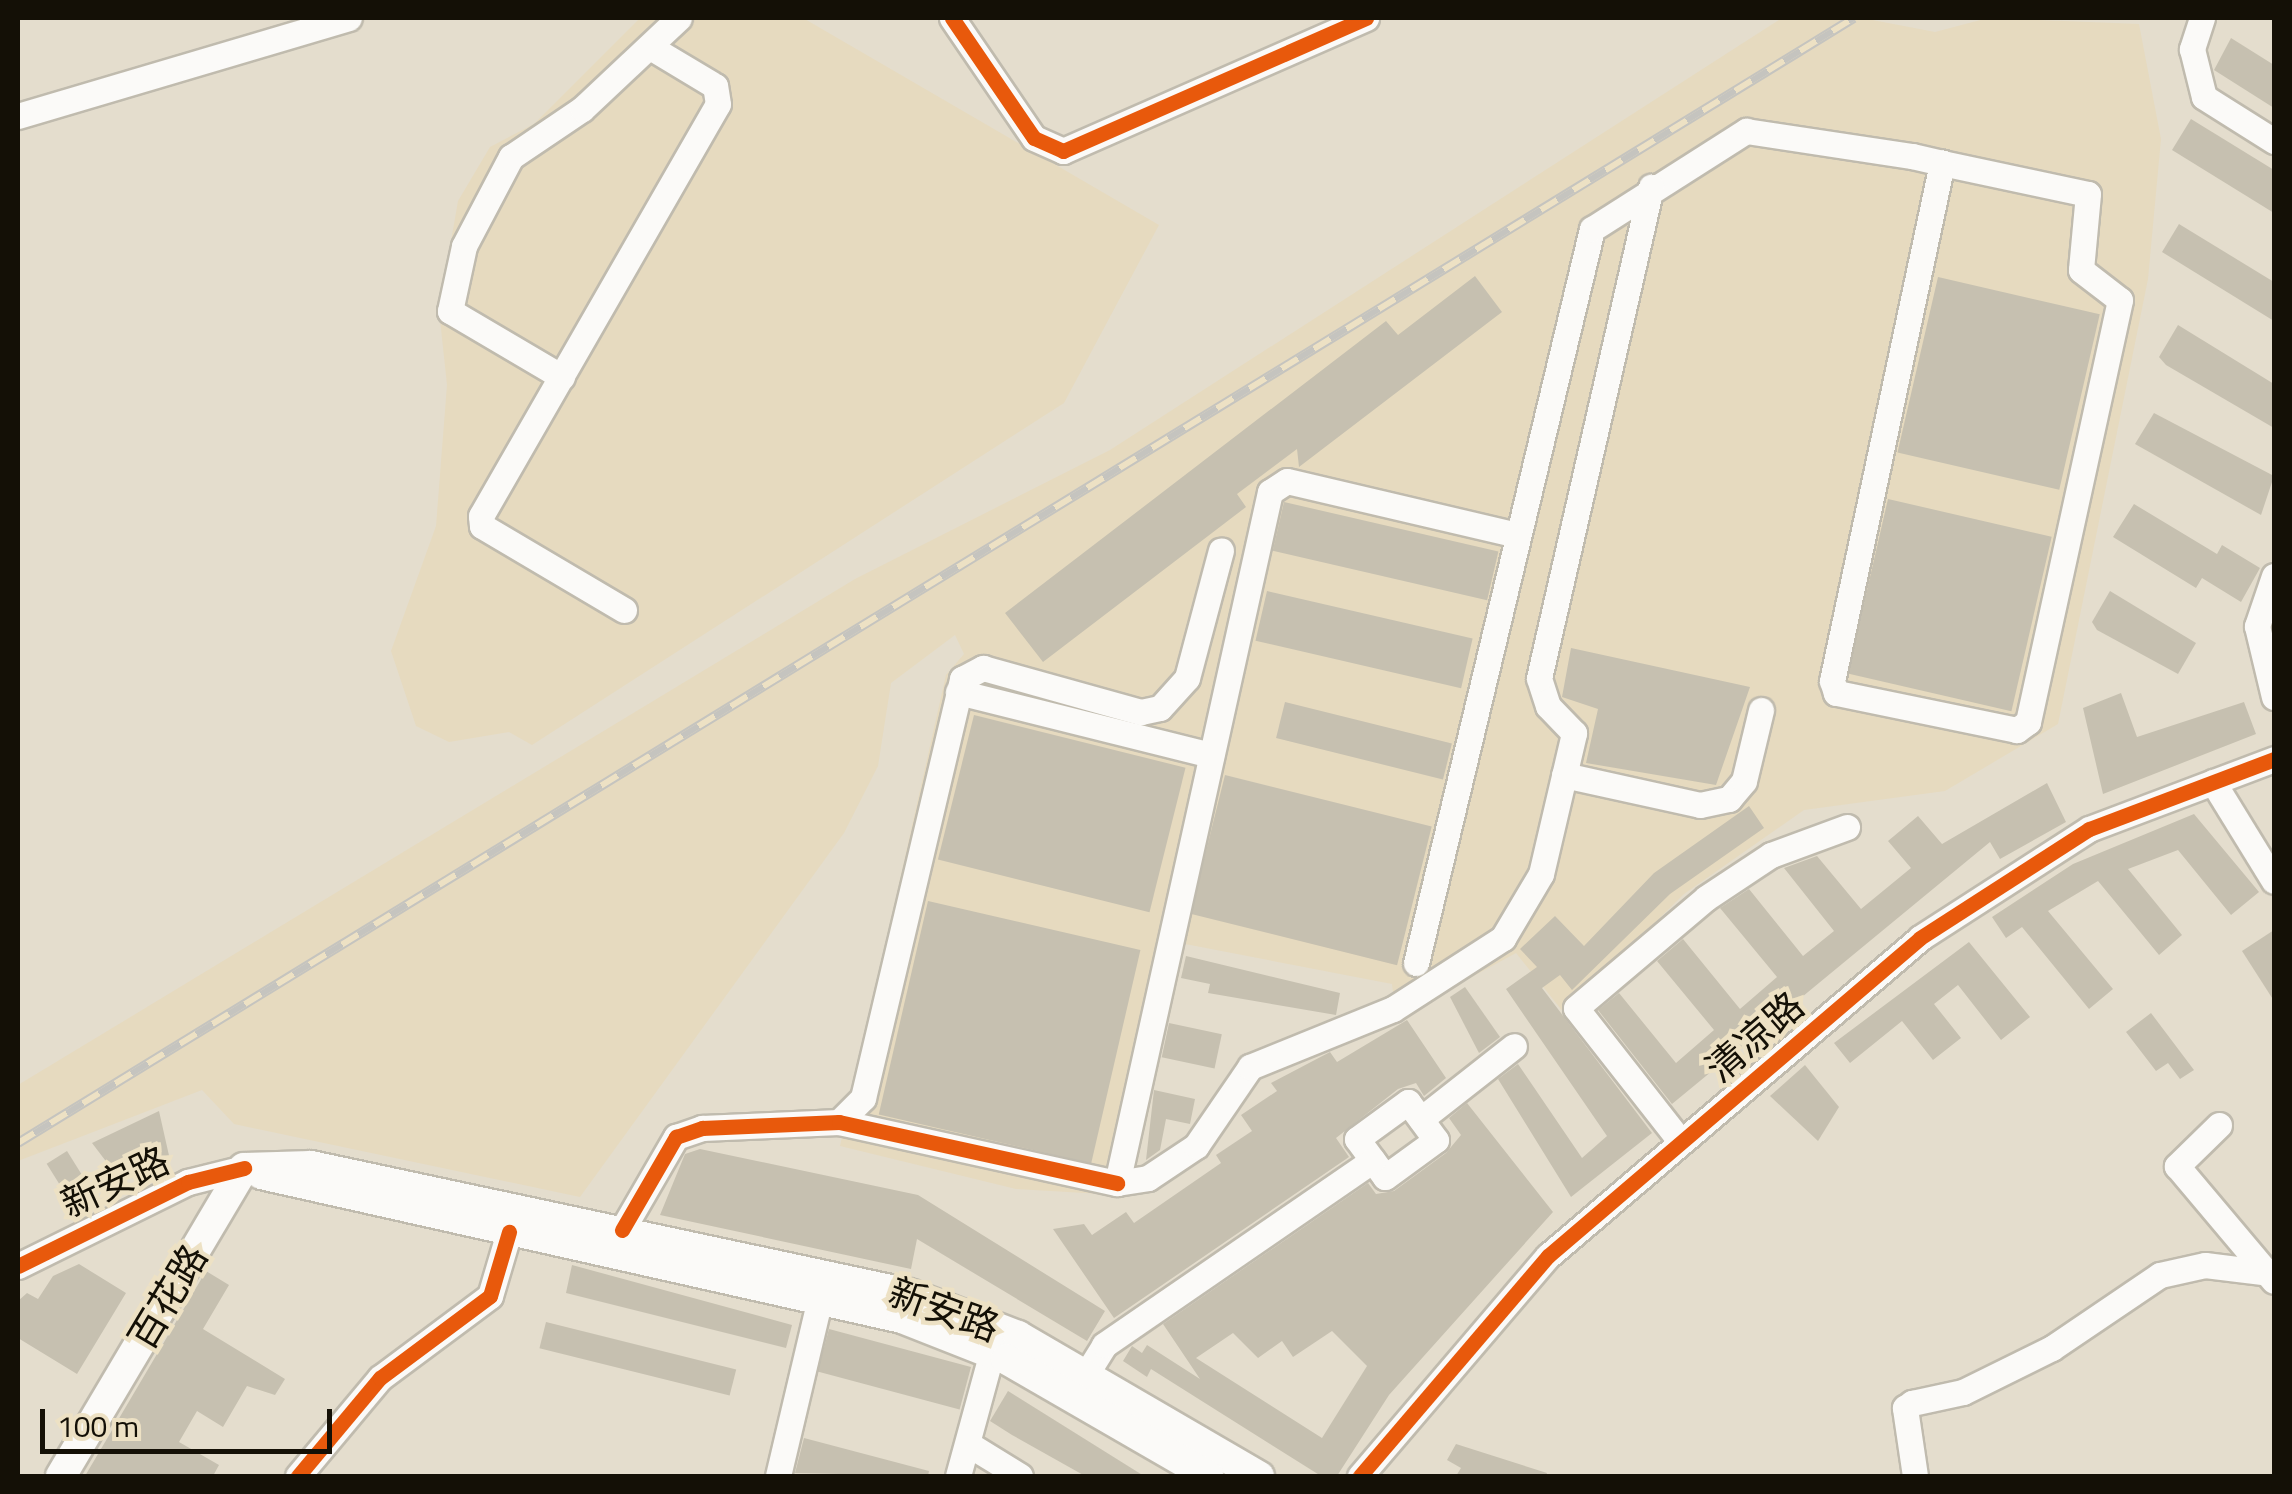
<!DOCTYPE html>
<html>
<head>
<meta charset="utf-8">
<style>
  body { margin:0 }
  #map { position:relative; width:2292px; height:1494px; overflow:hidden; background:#e4ddcd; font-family:"Titillium Web","Noto Sans SC",sans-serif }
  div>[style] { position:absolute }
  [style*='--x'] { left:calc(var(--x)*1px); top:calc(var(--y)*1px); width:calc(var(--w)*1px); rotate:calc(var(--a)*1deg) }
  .built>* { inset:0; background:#e6dabf }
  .building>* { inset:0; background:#c6c0b0; transform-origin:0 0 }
  .roads { filter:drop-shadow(2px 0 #c0bbae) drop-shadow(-2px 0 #c0bbae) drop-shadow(0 2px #c0bbae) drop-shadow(0 -2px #c0bbae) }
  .minor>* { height:25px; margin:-12.5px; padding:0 12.5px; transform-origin:12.5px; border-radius:12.5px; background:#fbfaf8 }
  .major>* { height:30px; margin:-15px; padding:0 15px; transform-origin:15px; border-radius:15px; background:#fbfaf8 }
  .rail>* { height:10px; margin-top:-5px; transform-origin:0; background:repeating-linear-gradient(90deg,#ede1c4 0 19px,#c5c4bf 0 38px); box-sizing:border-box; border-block:2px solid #c5c4bf }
  .cycleway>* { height:15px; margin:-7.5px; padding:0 7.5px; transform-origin:7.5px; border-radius:7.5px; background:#e8590c }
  span { translate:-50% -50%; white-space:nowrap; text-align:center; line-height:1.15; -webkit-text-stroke:9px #ede1c4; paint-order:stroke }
  .street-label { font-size:38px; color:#141006 }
  .frame { position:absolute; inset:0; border:20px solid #141006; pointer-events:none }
  .scale { position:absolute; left:40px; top:1409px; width:292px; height:45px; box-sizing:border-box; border:5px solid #141006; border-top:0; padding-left:12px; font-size:30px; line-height:35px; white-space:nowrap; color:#141006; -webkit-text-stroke:8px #ede1c4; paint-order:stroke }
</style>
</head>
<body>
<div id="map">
  <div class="built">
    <i style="clip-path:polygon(640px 18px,803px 18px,1159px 225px,1064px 403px,532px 745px,509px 732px,449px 742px,416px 726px,391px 651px,436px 526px,447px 385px,439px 310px,458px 201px,490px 147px,534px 124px)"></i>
    <i style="clip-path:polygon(1782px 18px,1862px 18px,1935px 32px,1988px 18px,2139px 24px,2161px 139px,2148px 279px,2058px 724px,1945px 791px,1804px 810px,1684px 894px,1564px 1013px,1516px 953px,1396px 1018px,1392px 984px,1180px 943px,1119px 1195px,1016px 1189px,840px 1146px,946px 675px,964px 654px,955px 635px,891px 683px,878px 766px,844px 833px,580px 1197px,234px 1124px,202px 1090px,18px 1161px,18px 1085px,855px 579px,1110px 450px)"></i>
  </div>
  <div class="building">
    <i style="clip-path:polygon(2231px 38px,2274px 65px,2274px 108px,2214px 70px)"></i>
    <i style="clip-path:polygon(2191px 119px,2274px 170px,2274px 213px,2172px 150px)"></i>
    <i style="clip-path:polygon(2179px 224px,2274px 282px,2274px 321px,2162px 252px)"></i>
    <i style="clip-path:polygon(1475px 276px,1502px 312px,1299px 467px,1297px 449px,1237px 494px,1246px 507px,1043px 662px,1005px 613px,1386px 321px,1398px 335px)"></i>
    <i style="left:1938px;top:277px;width:166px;height:180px;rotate:13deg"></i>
    <i style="clip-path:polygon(2178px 325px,2274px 384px,2274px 428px,2166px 365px,2159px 357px)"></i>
    <i style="clip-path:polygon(2154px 413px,2274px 476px,2261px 515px,2135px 444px)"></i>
    <i style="left:1888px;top:499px;width:168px;height:179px;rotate:13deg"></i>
    <i style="left:1284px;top:502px;width:220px;height:50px;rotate:13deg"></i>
    <i style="clip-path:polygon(2134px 504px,2217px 554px,2222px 545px,2260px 568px,2241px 602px,2202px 578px,2196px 588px,2113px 537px)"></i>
    <i style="left:1267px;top:591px;width:211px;height:51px;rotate:13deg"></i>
    <i style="clip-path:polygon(2110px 591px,2196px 643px,2178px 674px,2097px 630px,2092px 622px)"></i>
    <i style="clip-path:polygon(1571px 648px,1750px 687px,1716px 785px,1586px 763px,1598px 709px,1562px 697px)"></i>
    <i style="clip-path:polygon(2121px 693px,2137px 737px,2244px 702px,2256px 734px,2103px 794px,2083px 708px)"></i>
    <i style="left:1285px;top:702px;width:172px;height:37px;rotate:14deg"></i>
    <i style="left:974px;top:715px;width:218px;height:149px;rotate:14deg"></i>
    <i style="left:1225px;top:775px;width:213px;height:143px;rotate:14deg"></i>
    <i style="clip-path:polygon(2047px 783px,2066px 822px,2000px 859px,1990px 842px,1672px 1104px,1598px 1010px,1619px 993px,1676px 1063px,1714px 1030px,1657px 961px,1683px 939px,1740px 1009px,1777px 977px,1720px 908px,1749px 889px,1803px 956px,1834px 931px,1784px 868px,1817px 856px,1861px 909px,1911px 868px,1888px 841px,1918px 816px,1942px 844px)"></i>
    <i style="clip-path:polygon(1749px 806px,1764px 828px,1670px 894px,1572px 990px,1560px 975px,1542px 988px,1652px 1133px,1571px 1197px,1498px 1079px,1518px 1064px,1582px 1158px,1607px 1136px,1506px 989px,1537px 967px,1520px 949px,1555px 916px,1584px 946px,1654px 873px)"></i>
    <i style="clip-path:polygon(2194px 814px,2259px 892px,2231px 915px,2178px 850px,2128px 869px,2182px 935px,2159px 955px,2098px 881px,2048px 911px,2113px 989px,2089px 1009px,2022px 927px,2006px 938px,1992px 917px,2073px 864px)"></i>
    <i style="left:928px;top:901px;width:218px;height:219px;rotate:13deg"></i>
    <i style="clip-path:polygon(2274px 930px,2274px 1001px,2242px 951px)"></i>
    <i style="clip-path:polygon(1969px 942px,2030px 1017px,2001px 1040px,1958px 985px,1934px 1004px,1961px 1038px,1933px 1060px,1902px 1021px,1850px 1063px,1834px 1043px)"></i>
    <i style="clip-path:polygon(1186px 956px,1340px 993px,1336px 1015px,1208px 993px,1210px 984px,1181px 978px)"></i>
    <i style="clip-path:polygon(1465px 987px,1500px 1037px,1479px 1053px,1450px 997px)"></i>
    <i style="clip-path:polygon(2151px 1013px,2194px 1070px,2180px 1079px,2168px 1063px,2156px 1071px,2126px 1032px)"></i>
    <i style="clip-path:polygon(1407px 1020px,1446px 1078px,1424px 1096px,1416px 1083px,1398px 1089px,1336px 1138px,1349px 1157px,1114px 1318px,1053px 1229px,1084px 1224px,1092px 1235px,1126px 1212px,1134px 1223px,1221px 1163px,1216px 1155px,1252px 1131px,1241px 1115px,1277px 1091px,1271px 1083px,1330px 1052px,1337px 1062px)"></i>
    <i style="left:1169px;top:1023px;width:54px;height:35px;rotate:12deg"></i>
    <i style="clip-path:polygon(1805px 1065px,1839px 1107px,1818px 1141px,1770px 1096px)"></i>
    <i style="clip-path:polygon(1154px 1090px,1195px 1099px,1190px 1124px,1166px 1119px,1160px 1150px,1146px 1160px)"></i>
    <i style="clip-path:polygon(evenodd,1467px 1103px,1553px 1212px,1389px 1395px,1337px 1476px,1321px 1476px,1151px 1369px,1147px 1377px,1123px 1361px,1132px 1346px,1142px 1353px,1147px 1345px,1200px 1379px,1163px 1324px,1368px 1183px,1376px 1194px,1394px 1191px,1446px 1153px,1461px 1135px,1449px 1118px,1467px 1103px,1332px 1331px,1367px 1366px,1322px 1438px,1196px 1358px,1233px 1333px,1258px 1358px,1282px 1341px,1293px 1357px,1332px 1331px)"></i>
    <i style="clip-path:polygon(159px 1111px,170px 1160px,152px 1168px,149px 1161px,121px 1181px,92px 1143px)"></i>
    <i style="clip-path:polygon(700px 1149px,918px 1195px,1105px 1311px,1087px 1341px,917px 1239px,911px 1269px,660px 1215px,685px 1154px)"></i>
    <i style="left:67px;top:1151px;width:58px;height:24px;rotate:58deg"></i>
    <i style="clip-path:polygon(79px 1264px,126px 1293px,77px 1374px,18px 1338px,18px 1301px,27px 1293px,38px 1299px,53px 1276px)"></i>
    <i style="clip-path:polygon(572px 1265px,792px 1325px,786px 1348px,566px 1293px)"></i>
    <i style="clip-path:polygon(206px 1271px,229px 1285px,203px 1329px,285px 1379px,275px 1395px,247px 1386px,223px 1427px,197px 1411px,179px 1442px,219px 1465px,213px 1476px,85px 1476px)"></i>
    <i style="left:546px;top:1322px;width:196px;height:27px;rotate:14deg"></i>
    <i style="left:829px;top:1329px;width:147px;height:44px;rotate:15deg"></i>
    <i style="clip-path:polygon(1008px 1391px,1144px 1476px,1085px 1476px,1012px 1435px,990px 1421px)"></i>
    <i style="clip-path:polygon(804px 1438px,929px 1471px,928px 1476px,795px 1473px)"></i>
    <i style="clip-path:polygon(1456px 1444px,1547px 1473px,1546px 1476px,1456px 1476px,1461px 1468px,1447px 1460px)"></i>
  </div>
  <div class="roads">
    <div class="minor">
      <i style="--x:952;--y:18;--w:145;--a:55.7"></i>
      <i style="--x:1034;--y:138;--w:32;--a:24"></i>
      <i style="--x:1063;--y:151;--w:331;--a:-23.7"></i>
      <i style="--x:2202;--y:18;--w:33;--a:108"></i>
      <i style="--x:2192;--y:49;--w:49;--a:76"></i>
      <i style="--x:2204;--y:97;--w:83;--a:32.2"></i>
      <i style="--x:18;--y:116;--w:345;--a:-16.5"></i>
      <i style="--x:562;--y:377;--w:130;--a:-149.5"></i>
      <i style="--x:450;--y:311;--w:66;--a:-77.8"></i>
      <i style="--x:464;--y:246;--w:101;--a:-62.2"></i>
      <i style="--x:511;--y:157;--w:86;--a:-34.1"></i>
      <i style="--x:582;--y:109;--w:133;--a:-43.2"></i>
      <i style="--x:2274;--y:576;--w:53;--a:108.8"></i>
      <i style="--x:2257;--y:626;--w:73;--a:76.5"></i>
      <i style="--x:624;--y:610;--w:165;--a:-149.4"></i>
      <i style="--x:482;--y:526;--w:10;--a:-96"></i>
      <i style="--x:481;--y:516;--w:475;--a:-60.1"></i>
      <i style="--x:718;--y:104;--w:18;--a:-99"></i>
      <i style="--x:715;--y:86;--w:76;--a:-149"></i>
      <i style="--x:958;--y:692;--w:261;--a:14"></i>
      <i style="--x:1564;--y:775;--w:139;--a:12.4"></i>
      <i style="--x:1700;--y:805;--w:30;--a:-12"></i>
      <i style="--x:1729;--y:799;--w:23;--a:-50"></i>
      <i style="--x:1744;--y:781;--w:73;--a:-76.5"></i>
      <i style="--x:2213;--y:782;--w:116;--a:58.4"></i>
      <i style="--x:1416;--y:963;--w:755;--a:-76.52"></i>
      <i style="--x:1592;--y:229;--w:183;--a:-32.5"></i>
      <i style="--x:1746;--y:131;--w:168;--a:8.6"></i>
      <i style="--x:1912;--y:156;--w:31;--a:13"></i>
      <i style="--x:1942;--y:163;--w:149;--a:12"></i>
      <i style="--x:2088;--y:194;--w:76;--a:95.3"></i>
      <i style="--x:2081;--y:270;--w:49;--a:37.6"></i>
      <i style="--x:2120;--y:300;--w:432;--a:102.3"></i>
      <i style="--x:2028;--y:722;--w:14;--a:144"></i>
      <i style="--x:2017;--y:730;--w:185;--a:-168.4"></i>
      <i style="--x:1836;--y:693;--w:13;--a:-108"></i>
      <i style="--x:1832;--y:681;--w:530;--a:-78.01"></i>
      <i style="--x:1408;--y:1102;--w:47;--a:53.6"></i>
      <i style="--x:1436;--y:1140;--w:63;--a:144"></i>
      <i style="--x:1385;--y:1177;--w:47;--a:-126.4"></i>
      <i style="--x:1357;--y:1139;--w:63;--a:-36"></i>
      <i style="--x:1421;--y:1119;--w:118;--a:-38.1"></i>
      <i style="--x:839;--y:1122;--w:34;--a:-45"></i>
      <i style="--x:863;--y:1098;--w:431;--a:-76.7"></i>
      <i style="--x:962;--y:679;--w:24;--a:-28"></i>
      <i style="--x:983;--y:668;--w:164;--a:15.6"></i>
      <i style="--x:1141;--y:712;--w:19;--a:-12"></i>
      <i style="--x:1160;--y:708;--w:40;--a:-48"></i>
      <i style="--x:1187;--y:678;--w:132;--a:-75.1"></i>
      <i style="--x:2219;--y:1125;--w:59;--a:135.7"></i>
      <i style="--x:2177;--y:1166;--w:150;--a:49.9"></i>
      <i style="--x:1681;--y:1142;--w:170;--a:-128.1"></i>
      <i style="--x:1576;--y:1008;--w:170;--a:-40.2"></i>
      <i style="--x:1706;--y:898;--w:78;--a:-33.5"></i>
      <i style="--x:1771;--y:855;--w:81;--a:-20.2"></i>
      <i style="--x:1117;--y:1183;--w:708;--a:-77.52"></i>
      <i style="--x:1270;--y:492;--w:20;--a:-33"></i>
      <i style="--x:1287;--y:481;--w:236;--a:13.2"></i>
      <i style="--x:622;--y:1230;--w:108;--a:-59.9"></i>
      <i style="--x:676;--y:1137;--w:28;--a:-19"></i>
      <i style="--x:702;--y:1128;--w:137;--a:-2.5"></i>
      <i style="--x:839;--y:1122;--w:285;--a:12.4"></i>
      <i style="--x:1117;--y:1183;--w:31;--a:-9"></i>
      <i style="--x:1148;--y:1178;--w:58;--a:-33.7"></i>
      <i style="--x:1196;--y:1146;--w:96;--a:-55.6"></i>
      <i style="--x:1250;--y:1067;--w:154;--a:-22.1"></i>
      <i style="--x:1393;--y:1009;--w:131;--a:-32.8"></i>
      <i style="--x:1503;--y:938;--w:74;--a:-59.3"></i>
      <i style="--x:1541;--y:874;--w:145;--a:-76.8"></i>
      <i style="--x:1574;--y:733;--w:37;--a:-134"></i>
      <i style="--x:1548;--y:706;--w:29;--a:-108"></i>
      <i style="--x:1539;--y:678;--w:504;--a:-77.15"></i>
      <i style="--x:18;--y:1266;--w:190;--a:-26.3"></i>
      <i style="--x:188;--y:1182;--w:58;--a:-14"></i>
      <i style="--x:1085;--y:1376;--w:36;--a:-58"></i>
      <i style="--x:1104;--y:1345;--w:326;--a:-34.5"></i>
      <i style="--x:968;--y:1444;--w:61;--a:31.6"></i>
      <i style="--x:298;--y:1476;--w:128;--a:-50.1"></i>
      <i style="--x:380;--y:1378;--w:137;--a:-36.7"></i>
      <i style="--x:490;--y:1296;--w:67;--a:-73.5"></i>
      <i style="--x:778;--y:1476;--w:183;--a:-76.7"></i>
      <i style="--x:958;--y:1476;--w:129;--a:-74.7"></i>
      <i style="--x:1360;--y:1476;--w:289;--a:-49.5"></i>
      <i style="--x:1548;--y:1256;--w:489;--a:-40.5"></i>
      <i style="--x:1920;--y:938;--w:201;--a:-32.8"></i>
      <i style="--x:2089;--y:829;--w:198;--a:-20.7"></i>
      <i style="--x:1915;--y:1476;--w:69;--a:-98.4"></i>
      <i style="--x:1905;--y:1408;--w:9;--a:-36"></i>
      <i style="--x:1912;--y:1403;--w:52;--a:-12.2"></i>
      <i style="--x:1963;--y:1392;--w:99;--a:-26.3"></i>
      <i style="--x:2052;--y:1348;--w:130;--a:-34.1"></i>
      <i style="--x:2160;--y:1275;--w:46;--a:-12.5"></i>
      <i style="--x:2205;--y:1265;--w:64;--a:7.1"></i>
    </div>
    <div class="major">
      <i style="--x:244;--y:1168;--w:67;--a:-1.7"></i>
      <i style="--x:311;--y:1166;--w:612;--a:12.08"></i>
      <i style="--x:909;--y:1294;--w:117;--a:21.1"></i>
      <i style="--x:1018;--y:1336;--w:279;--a:30.2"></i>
      <i style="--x:261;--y:1174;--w:657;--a:12.66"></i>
      <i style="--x:902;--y:1318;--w:112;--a:21.5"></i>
      <i style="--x:1006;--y:1359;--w:234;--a:30"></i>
      <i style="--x:61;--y:1476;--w:358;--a:-59.3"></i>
    </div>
  </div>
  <div class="rail">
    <i style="--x:18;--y:1143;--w:2153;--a:-31.5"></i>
  </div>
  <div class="cycleway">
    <i style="--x:952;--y:18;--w:145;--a:55.7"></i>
    <i style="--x:1034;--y:138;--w:32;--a:24"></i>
    <i style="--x:1063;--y:151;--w:331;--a:-23.7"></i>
    <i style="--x:622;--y:1230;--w:108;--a:-59.9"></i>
    <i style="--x:676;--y:1137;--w:28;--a:-19"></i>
    <i style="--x:702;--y:1128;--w:137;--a:-2.5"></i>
    <i style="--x:839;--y:1122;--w:285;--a:12.4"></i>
    <i style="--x:18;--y:1266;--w:190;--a:-26.3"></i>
    <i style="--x:188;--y:1182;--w:58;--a:-14"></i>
    <i style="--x:298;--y:1476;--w:128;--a:-50.1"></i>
    <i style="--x:380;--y:1378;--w:137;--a:-36.7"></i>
    <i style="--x:490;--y:1296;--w:67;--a:-73.5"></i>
    <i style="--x:1360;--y:1476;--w:289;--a:-49.5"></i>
    <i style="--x:1548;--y:1256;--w:489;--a:-40.5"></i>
    <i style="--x:1920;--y:938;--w:201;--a:-32.8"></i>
    <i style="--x:2089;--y:829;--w:198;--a:-20.7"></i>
  </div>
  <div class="street-label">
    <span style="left:1755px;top:1037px;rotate:-41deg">清凉路</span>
    <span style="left:115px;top:1182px;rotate:-25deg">新安路</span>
    <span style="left:168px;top:1297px;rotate:-59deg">百花路</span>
    <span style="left:944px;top:1310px;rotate:20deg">新安路</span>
  </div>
  <div class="frame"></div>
  <div class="scale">100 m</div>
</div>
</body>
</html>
